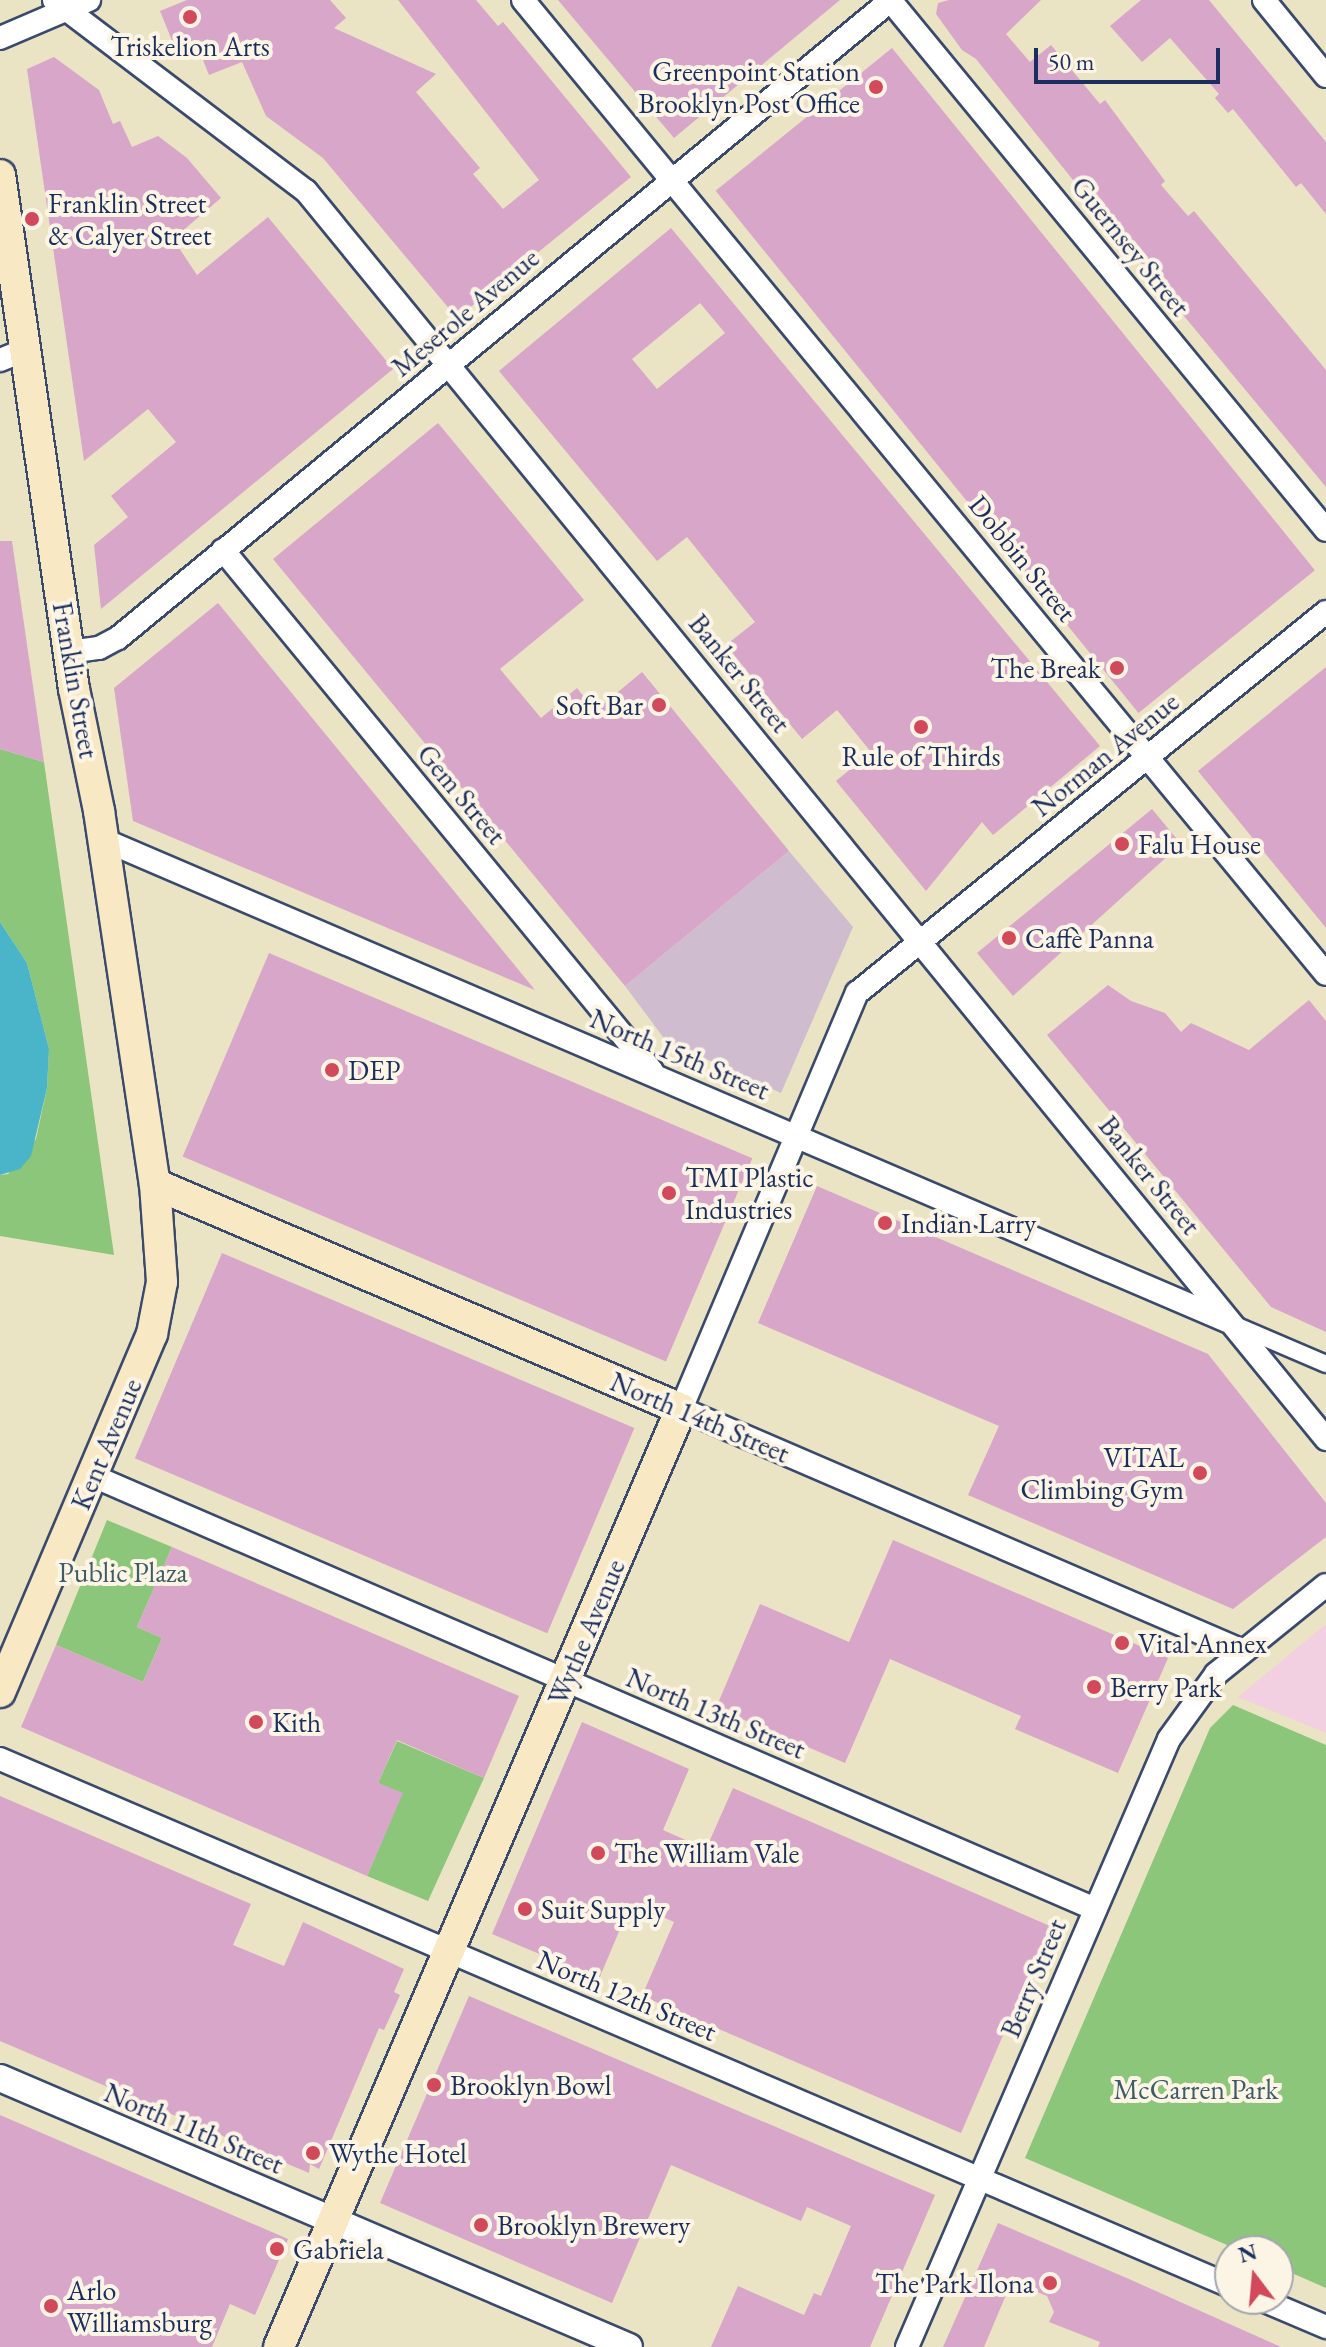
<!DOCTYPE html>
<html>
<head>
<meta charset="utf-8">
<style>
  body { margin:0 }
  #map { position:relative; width:1326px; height:2347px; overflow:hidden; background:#eae4c4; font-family:"EB Garamond",serif }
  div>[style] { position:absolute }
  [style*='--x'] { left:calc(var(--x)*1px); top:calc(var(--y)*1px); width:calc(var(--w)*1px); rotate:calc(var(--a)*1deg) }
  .built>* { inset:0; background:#f2cfe1 }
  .industrial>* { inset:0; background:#cfbdcf }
  .green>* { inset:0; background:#8cc67b }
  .water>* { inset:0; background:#4ab4c8 }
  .building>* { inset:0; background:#d7a6c9; transform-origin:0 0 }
  .roads { filter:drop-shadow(2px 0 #3a4a6d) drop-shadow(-2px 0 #3a4a6d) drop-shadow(0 2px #3a4a6d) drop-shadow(0 -2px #3a4a6d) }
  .pedestrian>* { height:16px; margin:-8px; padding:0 8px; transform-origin:8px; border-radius:8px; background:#fff }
  .minor>* { height:22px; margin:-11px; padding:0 11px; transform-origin:11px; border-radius:11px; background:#fff }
  .tertiary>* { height:26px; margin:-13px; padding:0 13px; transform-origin:13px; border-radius:13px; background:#fff }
  .secondary>* { height:30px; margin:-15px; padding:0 15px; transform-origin:15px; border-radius:15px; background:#f8e8c3 }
  .dots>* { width:22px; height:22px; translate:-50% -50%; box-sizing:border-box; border:4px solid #fcf5e5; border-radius:50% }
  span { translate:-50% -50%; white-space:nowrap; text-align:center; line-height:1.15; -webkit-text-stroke:8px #fcf5e5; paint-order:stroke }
  .poi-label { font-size:28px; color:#1b2f5e }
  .right { translate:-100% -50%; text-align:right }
  .left { translate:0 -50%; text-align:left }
  .street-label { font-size:28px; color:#1b2f5e }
  .park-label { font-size:28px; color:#3d5c67 }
  .north { position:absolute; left:1214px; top:2235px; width:80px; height:80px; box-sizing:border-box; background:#fcf5e5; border:2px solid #a2a6af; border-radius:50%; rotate:344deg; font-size:22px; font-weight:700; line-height:32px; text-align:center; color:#1b2f5e }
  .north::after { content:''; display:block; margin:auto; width:28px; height:36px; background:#d1495b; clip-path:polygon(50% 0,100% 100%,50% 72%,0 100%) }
  .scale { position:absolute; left:1034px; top:48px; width:186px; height:36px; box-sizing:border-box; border:4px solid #1b2f5e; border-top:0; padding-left:10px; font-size:24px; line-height:28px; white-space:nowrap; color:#1b2f5e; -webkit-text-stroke:6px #fcf5e5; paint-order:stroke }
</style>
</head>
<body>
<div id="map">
  <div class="built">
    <i style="clip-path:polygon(1326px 1624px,1326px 1733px,1238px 1697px)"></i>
  </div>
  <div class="industrial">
    <i style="clip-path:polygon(789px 851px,853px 927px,781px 1093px,666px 1041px,625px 986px)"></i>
  </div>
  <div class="green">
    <i style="clip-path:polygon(0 749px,44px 762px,114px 1255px,0 1236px,0 1175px,8px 1174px,36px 1139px,47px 1088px,49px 1049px,27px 963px,0 922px)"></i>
    <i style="clip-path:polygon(107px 1520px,172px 1547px,137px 1627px,162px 1638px,143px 1682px,56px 1645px)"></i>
    <i style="clip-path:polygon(1233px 1705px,1326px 1745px,1326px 2288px,1278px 2267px,1278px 2251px,1241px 2251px,1025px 2158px,1210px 1728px)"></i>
    <i style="clip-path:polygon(397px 1741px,484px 1778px,428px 1901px,367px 1876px,402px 1794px,378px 1783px)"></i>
  </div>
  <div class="water">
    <i style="clip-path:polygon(0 922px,27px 963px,49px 1049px,47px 1088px,31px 1156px,20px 1169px,0 1175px)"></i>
  </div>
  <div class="building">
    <i style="clip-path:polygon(187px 0,330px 0,346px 18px,334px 28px,436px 74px,416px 92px,480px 168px,473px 174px,503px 209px,539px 180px,398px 0,476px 0,498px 26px,503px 22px,631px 177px,457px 318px,323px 158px,266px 116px,242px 62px,209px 75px,195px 40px,175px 48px,160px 11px)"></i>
    <i style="clip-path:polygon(558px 0,840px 0,674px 138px)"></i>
    <i style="clip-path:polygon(949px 0,1041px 0,1006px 34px,1030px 62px,1051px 45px,1100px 104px,1105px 100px,1165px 181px,1161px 185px,1188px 216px,1194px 211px,1326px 370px,1326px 487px,1145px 269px,1119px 227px,1077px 185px,976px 59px,962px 50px,936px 14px,938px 3px)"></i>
    <i style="clip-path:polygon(1141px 0,1209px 0,1326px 142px,1326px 214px,1301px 183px,1296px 187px,1233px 109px,1228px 113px,1215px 98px,1219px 94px,1170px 38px,1142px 62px,1110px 26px)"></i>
    <i style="left:892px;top:48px;width:672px;height:227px;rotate:51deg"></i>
    <i style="clip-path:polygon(54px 57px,99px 90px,113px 124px,120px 121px,132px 147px,158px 136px,187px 158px,221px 198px,173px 239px,197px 275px,268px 217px,393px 369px,101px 609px,94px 545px,128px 517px,111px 496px,176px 442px,148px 409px,84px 461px,27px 69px)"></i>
    <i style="clip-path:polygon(evenodd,671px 228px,1100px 746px,993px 835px,982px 822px,926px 891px,836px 781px,871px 752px,837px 710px,802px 739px,726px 645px,755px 622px,687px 537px,657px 561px,499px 371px,671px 228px,700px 303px,725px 333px,657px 389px,632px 359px,700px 303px)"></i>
    <i style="clip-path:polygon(438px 423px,584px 600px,500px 669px,541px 718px,577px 688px,595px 711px,642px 672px,789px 851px,625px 986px,273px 559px)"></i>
    <i style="clip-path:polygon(0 541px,12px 541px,44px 762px,0 749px)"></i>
    <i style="clip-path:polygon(218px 603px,386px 808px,535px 990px,133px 821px,114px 688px)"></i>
    <i style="clip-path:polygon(1326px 667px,1326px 928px,1198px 771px)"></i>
    <i style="clip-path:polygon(1152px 809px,1181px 844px,1013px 996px,977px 953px)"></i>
    <i style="left:269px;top:953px;width:525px;height:221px;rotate:23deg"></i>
    <i style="clip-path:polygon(1108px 985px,1131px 1001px,1165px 1013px,1181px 1032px,1191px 1023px,1249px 1050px,1309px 1000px,1326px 1021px,1326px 1332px,1271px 1307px,1047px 1035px)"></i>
    <i style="clip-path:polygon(817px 1186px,1208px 1354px,1326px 1503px,1326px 1537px,1233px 1609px,968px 1495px,999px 1426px,758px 1323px)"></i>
    <i style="left:222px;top:1253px;width:448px;height:223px;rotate:23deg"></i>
    <i style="clip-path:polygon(893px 1540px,1168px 1658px,1118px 1773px,1015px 1729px,1021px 1716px,890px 1659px,845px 1763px,716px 1708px,760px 1604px,849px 1642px)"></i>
    <i style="clip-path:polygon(172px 1547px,519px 1696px,484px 1778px,397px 1740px,378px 1783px,403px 1793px,367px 1876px,21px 1727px,56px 1645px,143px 1682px,162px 1638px,137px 1627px)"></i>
    <i style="clip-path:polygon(582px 1722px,689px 1769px,663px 1830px,706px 1849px,733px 1788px,1050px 1926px,961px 2133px,642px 1996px,674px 1922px,631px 1903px,599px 1979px,492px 1934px)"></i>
    <i style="clip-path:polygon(0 1796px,251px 1904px,233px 1945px,284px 1966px,303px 1922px,404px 1969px,394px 1992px,400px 1995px,384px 2030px,379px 2028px,319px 2169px,310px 2164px,309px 2173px,0 2041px)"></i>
    <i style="clip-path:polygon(469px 1996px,935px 2195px,870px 2347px,711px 2347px,738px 2286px,804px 2315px,814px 2293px,821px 2296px,851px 2226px,807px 2207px,801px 2221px,671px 2165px,612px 2303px,380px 2203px)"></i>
    <i style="clip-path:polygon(0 2115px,288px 2239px,255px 2315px,230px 2304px,212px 2347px,0 2347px)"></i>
    <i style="clip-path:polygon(998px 2223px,1129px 2279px,1281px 2347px,1098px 2347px,1100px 2342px,1049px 2322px,1054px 2312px,1047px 2296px,1025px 2287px,1006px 2295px,984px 2347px,943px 2347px)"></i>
  </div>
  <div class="roads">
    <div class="pedestrian">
      <i style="--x:1235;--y:1325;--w:99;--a:23.2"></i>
    </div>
    <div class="minor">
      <i style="--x:54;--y:0;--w:316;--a:37.2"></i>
      <i style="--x:306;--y:191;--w:1612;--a:50.74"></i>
      <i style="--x:523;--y:0;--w:1262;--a:50.5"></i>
      <i style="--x:890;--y:0;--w:686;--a:50.56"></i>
      <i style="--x:1264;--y:0;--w:98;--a:50.8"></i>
      <i style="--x:0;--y:38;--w:97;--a:-23.1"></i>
      <i style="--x:0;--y:360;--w:27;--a:-22"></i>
      <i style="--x:223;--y:550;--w:675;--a:50.53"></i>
      <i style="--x:69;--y:652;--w:30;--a:-8"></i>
      <i style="--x:99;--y:648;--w:21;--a:-28"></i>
      <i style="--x:118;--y:638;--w:1002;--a:-39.53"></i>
      <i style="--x:104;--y:840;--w:1222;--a:23.19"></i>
      <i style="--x:93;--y:1476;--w:1092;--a:23.37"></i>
      <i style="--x:1243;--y:1651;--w:612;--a:-156.7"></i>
      <i style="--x:681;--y:1409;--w:452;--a:-67.1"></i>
      <i style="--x:857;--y:993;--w:604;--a:-39.09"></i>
      <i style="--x:0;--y:1759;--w:1338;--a:23.19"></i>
      <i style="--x:1260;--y:2299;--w:72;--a:23"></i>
      <i style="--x:907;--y:2347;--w:662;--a:-66.69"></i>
      <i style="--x:1169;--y:1739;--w:80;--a:-54.1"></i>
      <i style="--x:1216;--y:1674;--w:141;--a:-39"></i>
    </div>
    <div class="tertiary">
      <i style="--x:0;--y:2078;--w:684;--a:23.15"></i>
    </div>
    <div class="secondary">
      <i style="--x:0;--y:175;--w:519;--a:81.81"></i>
      <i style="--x:74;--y:689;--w:125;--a:78.4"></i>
      <i style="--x:99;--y:811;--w:377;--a:81.5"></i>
      <i style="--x:155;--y:1184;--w:98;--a:85.9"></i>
      <i style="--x:162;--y:1282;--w:53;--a:100.9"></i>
      <i style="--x:152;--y:1334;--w:389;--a:113"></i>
      <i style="--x:155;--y:1184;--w:572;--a:23.16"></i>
      <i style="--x:681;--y:1409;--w:1021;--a:113.2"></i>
    </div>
  </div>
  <div class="dots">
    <i style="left:190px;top:17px;background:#d1495b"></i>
    <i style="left:876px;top:87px;background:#d1495b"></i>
    <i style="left:32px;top:219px;background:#d1495b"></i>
    <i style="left:1117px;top:668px;background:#d1495b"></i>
    <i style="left:659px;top:705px;background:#d1495b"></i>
    <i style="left:921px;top:727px;background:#d1495b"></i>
    <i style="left:1122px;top:844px;background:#d1495b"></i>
    <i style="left:1009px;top:938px;background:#d1495b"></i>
    <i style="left:332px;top:1070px;background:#d1495b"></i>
    <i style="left:669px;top:1193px;background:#d1495b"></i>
    <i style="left:885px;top:1223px;background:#d1495b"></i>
    <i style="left:1200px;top:1473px;background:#d1495b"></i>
    <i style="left:1122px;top:1643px;background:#d1495b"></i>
    <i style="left:1094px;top:1687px;background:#d1495b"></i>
    <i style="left:256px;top:1722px;background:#d1495b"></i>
    <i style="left:598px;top:1853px;background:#d1495b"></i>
    <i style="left:525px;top:1909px;background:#d1495b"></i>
    <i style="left:434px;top:2085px;background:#d1495b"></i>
    <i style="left:313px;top:2153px;background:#d1495b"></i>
    <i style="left:481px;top:2225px;background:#d1495b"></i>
    <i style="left:277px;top:2249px;background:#d1495b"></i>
    <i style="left:1050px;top:2283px;background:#d1495b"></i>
    <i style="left:51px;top:2306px;background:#d1495b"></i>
  </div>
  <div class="poi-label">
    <span style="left:190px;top:46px">Triskelion Arts</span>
    <span class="right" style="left:860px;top:87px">Greenpoint Station<br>Brooklyn Post Office</span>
    <span class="left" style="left:48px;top:219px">Franklin Street<br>&amp; Calyer Street</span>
    <span class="right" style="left:1101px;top:668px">The Break</span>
    <span class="right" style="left:643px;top:705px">Soft Bar</span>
    <span style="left:921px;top:756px">Rule of Thirds</span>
    <span class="left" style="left:1138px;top:844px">Falu House</span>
    <span class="left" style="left:1025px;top:938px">Caffè Panna</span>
    <span class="left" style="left:348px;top:1070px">DEP</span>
    <span class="left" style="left:685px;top:1193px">TMI Plastic<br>Industries</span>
    <span class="left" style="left:901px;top:1223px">Indian Larry</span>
    <span class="right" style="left:1184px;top:1473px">VITAL<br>Climbing Gym</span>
    <span class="left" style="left:1138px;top:1643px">Vital Annex</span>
    <span class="left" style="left:1110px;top:1687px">Berry Park</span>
    <span class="left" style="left:272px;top:1722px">Kith</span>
    <span class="left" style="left:614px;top:1853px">The William Vale</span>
    <span class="left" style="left:541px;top:1909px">Suit Supply</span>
    <span class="left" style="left:450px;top:2085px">Brooklyn Bowl</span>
    <span class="left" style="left:329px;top:2153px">Wythe Hotel</span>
    <span class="left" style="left:497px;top:2225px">Brooklyn Brewery</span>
    <span class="left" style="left:293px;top:2249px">Gabriela</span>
    <span class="right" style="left:1034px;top:2283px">The Park Ilona</span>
    <span class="left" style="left:67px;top:2306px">Arlo<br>Williamsburg</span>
  </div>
  <div class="street-label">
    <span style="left:1131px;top:246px;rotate:51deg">Guernsey Street</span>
    <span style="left:465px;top:312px;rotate:-40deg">Meserole Avenue</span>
    <span style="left:1023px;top:558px;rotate:51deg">Dobbin Street</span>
    <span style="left:740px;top:673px;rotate:51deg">Banker Street</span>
    <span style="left:76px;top:680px;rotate:80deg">Franklin Street</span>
    <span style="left:1105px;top:754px;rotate:-39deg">Norman Avenue</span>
    <span style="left:462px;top:794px;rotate:50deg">Gem Street</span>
    <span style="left:680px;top:1054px;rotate:23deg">North 15th Street</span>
    <span style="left:1150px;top:1175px;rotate:51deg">Banker Street</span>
    <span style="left:700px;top:1417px;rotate:23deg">North 14th Street</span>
    <span style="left:106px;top:1444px;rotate:-67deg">Kent Avenue</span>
    <span style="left:586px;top:1632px;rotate:-67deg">Wythe Avenue</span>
    <span style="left:716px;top:1713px;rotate:23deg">North 13th Street</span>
    <span style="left:1033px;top:1978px;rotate:-67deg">Berry Street</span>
    <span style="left:627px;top:1995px;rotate:23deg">North 12th Street</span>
    <span style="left:194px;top:2128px;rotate:23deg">North 11th Street</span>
  </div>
  <div class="park-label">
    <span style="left:123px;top:1572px">Public Plaza</span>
    <span style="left:1196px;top:2089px">McCarren Park</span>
  </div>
  <div class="north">N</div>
  <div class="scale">50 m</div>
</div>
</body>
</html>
